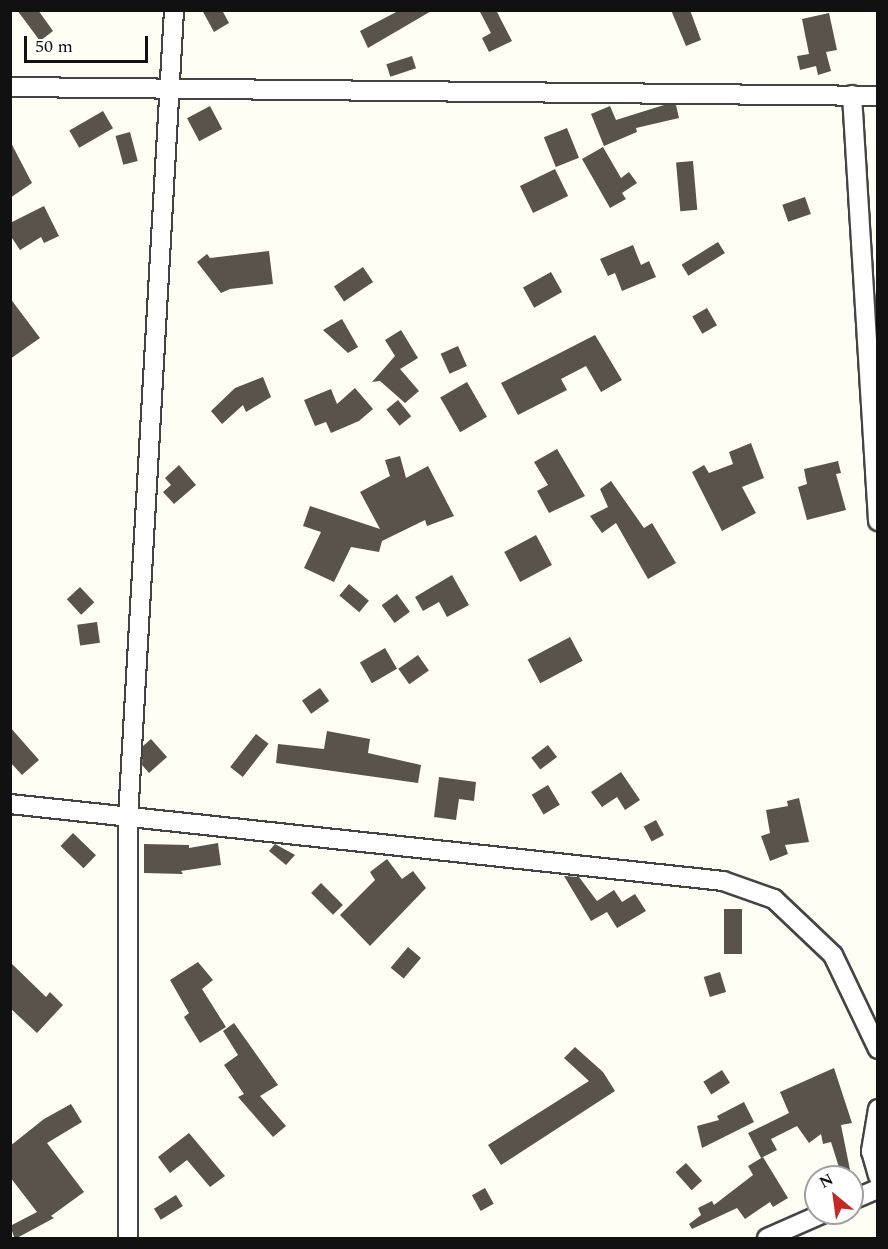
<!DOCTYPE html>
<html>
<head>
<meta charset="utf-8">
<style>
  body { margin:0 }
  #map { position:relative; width:888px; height:1249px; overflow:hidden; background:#fffef4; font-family:Spectral,serif }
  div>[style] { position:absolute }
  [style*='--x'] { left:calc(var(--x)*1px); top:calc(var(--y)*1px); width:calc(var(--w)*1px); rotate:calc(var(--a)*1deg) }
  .building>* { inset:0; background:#5a534c; transform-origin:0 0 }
  .roads { filter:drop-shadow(2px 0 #444) drop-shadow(-2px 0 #444) drop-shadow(0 2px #444) drop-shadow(0 -2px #444) }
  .minor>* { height:18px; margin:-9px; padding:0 9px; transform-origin:9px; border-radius:9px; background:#fff }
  span { translate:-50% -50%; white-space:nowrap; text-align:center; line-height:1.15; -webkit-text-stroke:6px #fff; paint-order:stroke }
  .frame { position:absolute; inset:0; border:12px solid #111; pointer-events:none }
  .north { position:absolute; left:804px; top:1165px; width:60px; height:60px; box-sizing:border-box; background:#fff; border:2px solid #a0a0a0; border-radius:50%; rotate:331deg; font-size:16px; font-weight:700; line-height:24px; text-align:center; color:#111 }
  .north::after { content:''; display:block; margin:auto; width:21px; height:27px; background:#c42925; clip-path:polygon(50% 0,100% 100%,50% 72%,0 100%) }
  .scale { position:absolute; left:24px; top:36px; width:124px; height:27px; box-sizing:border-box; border:3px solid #111; border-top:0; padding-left:8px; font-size:18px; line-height:21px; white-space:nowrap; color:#111; -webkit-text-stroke:4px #fff; paint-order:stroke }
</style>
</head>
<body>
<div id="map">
  <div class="building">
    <i style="clip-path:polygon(17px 10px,38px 10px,53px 31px,40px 41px)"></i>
    <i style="clip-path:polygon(202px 10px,222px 10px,229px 23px,214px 32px)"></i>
    <i style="clip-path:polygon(400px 10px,433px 10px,368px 48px,360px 31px)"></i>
    <i style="clip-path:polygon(479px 10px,496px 10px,512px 41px,489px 52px,482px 38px,491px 33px)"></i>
    <i style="clip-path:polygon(671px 10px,690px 10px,701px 40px,686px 46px)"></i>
    <i style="clip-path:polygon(829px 13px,837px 50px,826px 52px,831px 71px,818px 75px,816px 66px,800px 70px,797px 56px,809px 54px,802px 19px)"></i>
    <i style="left:412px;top:56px;width:13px;height:27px;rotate:72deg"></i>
    <i style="clip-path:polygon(664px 105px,676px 105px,679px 118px,636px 128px,637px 132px,604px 146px,591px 114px,610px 106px,616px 120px)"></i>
    <i style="left:210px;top:106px;width:26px;height:26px;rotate:62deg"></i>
    <i style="left:103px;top:111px;width:20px;height:39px;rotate:60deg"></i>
    <i style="left:567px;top:128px;width:32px;height:25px;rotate:68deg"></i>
    <i style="left:130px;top:132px;width:30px;height:15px;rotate:75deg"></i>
    <i style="clip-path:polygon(10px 141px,32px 183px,10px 198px)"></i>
    <i style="clip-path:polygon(603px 147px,621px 178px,629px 172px,637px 183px,622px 193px,626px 199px,610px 208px,582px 159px)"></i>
    <i style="left:693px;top:161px;width:49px;height:17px;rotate:85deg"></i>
    <i style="left:555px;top:169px;width:30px;height:39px;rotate:64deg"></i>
    <i style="left:805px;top:197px;width:18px;height:24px;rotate:71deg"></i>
    <i style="clip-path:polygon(44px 206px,59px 236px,44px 243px,41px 237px,20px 250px,10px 235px,10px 223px)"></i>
    <i style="left:718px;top:242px;width:13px;height:43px;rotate:58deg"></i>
    <i style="clip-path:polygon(633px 245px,641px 265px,649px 261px,656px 277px,622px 291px,615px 273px,608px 276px,600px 259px)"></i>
    <i style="clip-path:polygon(269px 251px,273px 284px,230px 289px,221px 293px,197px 262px,207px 254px,210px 258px)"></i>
    <i style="left:363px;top:267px;width:18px;height:35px;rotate:56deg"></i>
    <i style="left:551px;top:272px;width:23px;height:32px;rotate:61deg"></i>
    <i style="clip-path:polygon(10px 298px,40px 338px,10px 359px)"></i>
    <i style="left:707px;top:308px;width:20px;height:17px;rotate:60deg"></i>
    <i style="clip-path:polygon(342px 319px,358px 347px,348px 353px,323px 330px)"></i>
    <i style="clip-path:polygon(401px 330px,418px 358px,400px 369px,419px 391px,405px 403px,380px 381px,372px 382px,395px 356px,385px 340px)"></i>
    <i style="clip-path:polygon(595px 335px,622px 380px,601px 392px,586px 366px,561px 379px,567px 390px,518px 415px,501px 383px)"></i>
    <i style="left:458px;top:346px;width:22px;height:19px;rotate:66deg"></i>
    <i style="clip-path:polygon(263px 377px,271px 397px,246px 412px,243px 405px,222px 424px,211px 411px,235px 388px)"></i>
    <i style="left:467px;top:382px;width:40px;height:31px;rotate:60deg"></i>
    <i style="clip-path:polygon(355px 388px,373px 409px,359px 421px,331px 433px,326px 422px,315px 426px,304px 400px,331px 389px,337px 404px)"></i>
    <i style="left:398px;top:400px;width:21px;height:15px;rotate:51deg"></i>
    <i style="clip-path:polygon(751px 443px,764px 478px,742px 487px,756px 513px,722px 531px,692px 472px,704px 465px,709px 473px,733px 464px,729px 452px)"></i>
    <i style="clip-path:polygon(557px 449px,585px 496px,549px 513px,537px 491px,548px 485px,534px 462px)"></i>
    <i style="clip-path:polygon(400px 456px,406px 478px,428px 466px,454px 516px,427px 526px,425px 520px,382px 541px,379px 552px,351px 547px,334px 582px,304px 568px,321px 532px,303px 526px,310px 506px,380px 529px,360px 492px,390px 476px,385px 460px)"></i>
    <i style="clip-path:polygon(838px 461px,841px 473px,836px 474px,846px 510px,807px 520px,798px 487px,807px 484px,804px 469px)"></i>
    <i style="clip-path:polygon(179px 465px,196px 485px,174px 504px,163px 492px,171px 485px,165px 478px)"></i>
    <i style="clip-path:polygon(611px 481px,644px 528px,652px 523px,676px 563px,648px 579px,616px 523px,602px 533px,590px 516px,608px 507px,600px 489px)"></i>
    <i style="left:536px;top:535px;width:34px;height:36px;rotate:62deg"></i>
    <i style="clip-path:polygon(452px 575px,469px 605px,447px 617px,439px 602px,423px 611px,415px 597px)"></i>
    <i style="left:349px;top:584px;width:26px;height:15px;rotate:40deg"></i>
    <i style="left:80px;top:587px;width:21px;height:18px;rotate:47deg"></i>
    <i style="left:397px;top:594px;width:22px;height:19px;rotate:54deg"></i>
    <i style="left:97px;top:622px;width:21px;height:20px;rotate:82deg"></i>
    <i style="left:570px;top:637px;width:27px;height:48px;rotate:62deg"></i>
    <i style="left:385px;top:648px;width:24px;height:29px;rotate:60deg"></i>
    <i style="left:418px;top:655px;width:19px;height:24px;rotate:55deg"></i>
    <i style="left:320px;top:688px;width:16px;height:22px;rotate:55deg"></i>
    <i style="clip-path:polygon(10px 727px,39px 760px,22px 775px,10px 762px)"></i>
    <i style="clip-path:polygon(327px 731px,370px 739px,368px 753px,421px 765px,418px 783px,276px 763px,278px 744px,324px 749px)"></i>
    <i style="left:256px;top:734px;width:16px;height:42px;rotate:38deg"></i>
    <i style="clip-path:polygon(151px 739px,167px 757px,149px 773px,142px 765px,143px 746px)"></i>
    <i style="left:548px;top:745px;width:15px;height:21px;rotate:53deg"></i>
    <i style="clip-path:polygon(621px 772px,640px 800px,625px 810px,617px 797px,602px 807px,591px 792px)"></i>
    <i style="clip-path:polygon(439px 777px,476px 782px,474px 801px,459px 799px,456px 820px,434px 817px)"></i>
    <i style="left:548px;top:785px;width:23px;height:19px;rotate:59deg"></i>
    <i style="clip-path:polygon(799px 798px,809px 842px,785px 845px,788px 854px,770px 861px,761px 836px,770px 833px,766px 810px,788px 806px,787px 801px)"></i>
    <i style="left:656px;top:820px;width:17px;height:14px;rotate:62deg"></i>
    <i style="left:73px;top:833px;width:32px;height:18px;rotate:44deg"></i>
    <i style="clip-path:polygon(218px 843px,221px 865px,181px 871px,183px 874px,144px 873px,144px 844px,189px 845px,189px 848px)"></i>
    <i style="clip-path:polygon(275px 844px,295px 855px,286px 865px,269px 851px)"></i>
    <i style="clip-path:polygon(387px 859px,402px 879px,413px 871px,426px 888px,370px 946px,340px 915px,375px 880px,370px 872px)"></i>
    <i style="clip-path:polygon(564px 876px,579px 877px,597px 901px,614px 890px,622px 902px,635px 894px,646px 911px,617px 928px,607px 912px,591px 921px)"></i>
    <i style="left:321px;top:883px;width:31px;height:14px;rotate:45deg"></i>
    <i style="left:724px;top:909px;width:18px;height:45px"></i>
    <i style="left:408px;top:947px;width:17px;height:27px;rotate:40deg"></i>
    <i style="clip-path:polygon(10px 962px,46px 997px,50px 992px,63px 1005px,37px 1033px,10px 1008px)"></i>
    <i style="clip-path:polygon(198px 962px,213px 980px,202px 989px,226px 1027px,200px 1043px,184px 1017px,189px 1013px,170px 980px)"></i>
    <i style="left:720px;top:972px;width:21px;height:17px;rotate:73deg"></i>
    <i style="clip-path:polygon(234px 1023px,278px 1085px,260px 1096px,286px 1126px,273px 1137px,238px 1097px,244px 1094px,224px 1065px,238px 1055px,223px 1031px)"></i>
    <i style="clip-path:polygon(575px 1047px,603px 1072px,615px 1091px,501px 1165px,488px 1145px,589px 1081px,564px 1058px)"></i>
    <i style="clip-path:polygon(834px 1068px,852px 1123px,841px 1125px,851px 1175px,842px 1177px,831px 1142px,823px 1144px,821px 1134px,809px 1143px,797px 1126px,771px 1139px,777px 1150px,761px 1158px,748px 1133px,789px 1113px,780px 1092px)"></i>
    <i style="left:722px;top:1070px;width:15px;height:22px;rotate:58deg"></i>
    <i style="clip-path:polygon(744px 1102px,754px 1122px,702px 1148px,697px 1126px,719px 1120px,717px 1116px)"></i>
    <i style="clip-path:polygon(71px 1104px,82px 1122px,47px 1143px,84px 1192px,51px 1216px,54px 1218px,15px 1239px,10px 1226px,37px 1212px,10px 1177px,10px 1146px,44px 1119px)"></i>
    <i style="clip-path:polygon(189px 1133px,225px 1176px,210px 1187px,187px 1160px,170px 1173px,158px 1157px)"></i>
    <i style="clip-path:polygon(763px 1157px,788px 1198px,773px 1207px,770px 1202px,745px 1219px,737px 1208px,692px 1229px,689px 1224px,701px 1215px,698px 1208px,712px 1201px,714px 1205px,753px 1175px,748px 1166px)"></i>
    <i style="left:686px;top:1163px;width:24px;height:14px;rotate:48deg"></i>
    <i style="left:485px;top:1188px;width:18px;height:15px;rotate:61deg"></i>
    <i style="left:176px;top:1195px;width:13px;height:26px;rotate:58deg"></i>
  </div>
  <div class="roads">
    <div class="minor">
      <i style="--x:10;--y:87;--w:868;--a:0.59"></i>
      <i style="--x:852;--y:95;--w:427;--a:86.5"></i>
      <i style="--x:10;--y:804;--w:717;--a:6.16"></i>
      <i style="--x:723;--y:881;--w:54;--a:19.4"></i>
      <i style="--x:774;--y:899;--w:81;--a:43.5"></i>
      <i style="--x:833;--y:955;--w:104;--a:64.4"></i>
      <i style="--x:878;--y:1109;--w:43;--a:99.5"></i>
      <i style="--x:871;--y:1151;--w:26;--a:74"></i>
      <i style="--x:852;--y:1200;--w:28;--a:-23"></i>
      <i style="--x:128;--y:1238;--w:420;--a:-90"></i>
      <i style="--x:128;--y:818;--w:809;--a:-86.74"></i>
      <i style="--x:767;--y:1238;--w:62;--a:-23.7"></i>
    </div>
  </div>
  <div class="frame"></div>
  <div class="north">N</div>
  <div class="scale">50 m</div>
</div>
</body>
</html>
